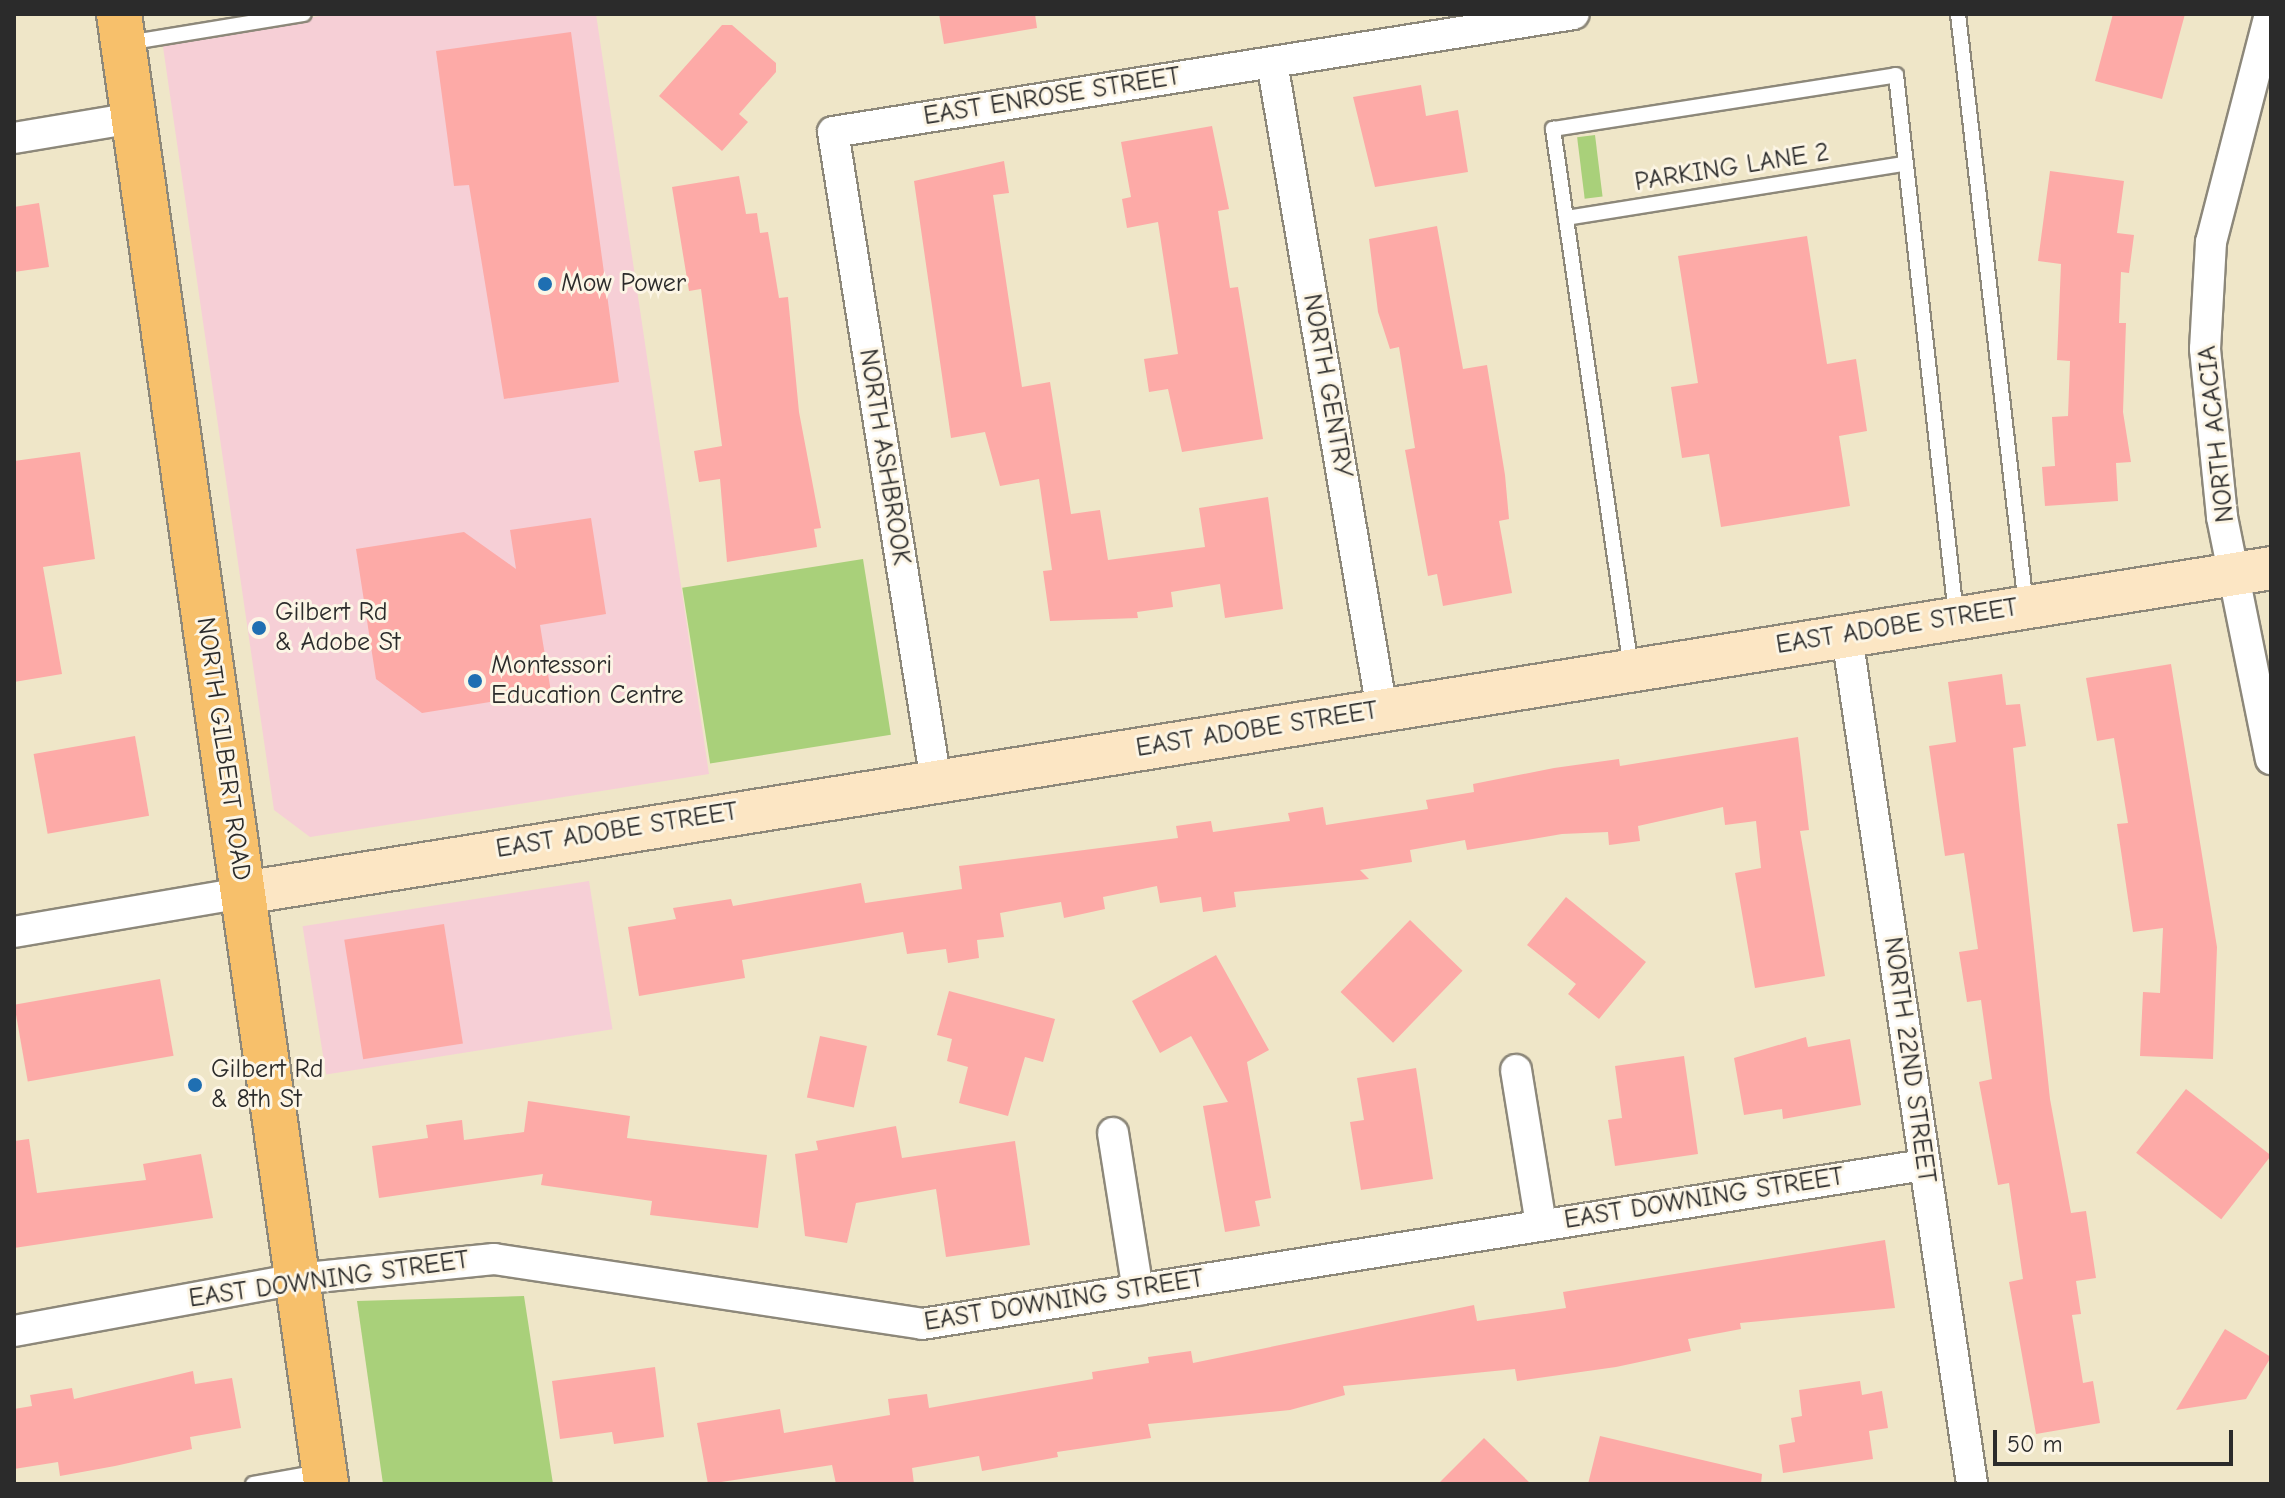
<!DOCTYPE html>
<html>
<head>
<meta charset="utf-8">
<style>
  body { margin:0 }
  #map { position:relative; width:2285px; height:1498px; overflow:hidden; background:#efe6c8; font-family:"Comic Neue",sans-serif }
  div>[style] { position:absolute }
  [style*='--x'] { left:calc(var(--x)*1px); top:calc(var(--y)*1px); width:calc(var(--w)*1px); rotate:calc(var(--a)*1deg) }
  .built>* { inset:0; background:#f6cfd6; transform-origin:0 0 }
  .green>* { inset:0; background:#a9d07a; transform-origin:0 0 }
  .building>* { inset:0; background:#fdaaa7; transform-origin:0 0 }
  .roads { filter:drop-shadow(2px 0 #8d887a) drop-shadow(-2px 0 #8d887a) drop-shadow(0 2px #8d887a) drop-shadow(0 -2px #8d887a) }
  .lane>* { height:14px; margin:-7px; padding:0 7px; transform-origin:7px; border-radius:7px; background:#fff }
  .street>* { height:30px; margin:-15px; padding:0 15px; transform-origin:15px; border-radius:15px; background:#fff }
  .secondary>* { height:42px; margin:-21px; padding:0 21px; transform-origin:21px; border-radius:21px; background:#fce6c4 }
  .primary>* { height:44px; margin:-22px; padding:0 22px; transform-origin:22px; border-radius:22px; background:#f7c06b }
  .dots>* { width:22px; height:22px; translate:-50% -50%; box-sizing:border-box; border:4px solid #fcf5e5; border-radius:50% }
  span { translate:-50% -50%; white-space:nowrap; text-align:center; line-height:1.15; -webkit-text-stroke:6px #fcf5e5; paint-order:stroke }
  .street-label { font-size:26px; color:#2b2b2b }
  .poi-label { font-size:26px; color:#2b2b2b }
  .left { translate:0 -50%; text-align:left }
  .frame { position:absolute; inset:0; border:16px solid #2b2b2b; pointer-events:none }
  .scale { position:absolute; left:1993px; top:1430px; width:240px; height:36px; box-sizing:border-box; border:4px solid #2b2b2b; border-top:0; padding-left:10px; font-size:24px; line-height:28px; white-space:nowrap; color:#2b2b2b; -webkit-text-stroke:6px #fcf5e5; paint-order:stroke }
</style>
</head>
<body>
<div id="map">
  <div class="built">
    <i style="clip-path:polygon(333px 14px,596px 14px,709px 774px,310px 837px,274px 810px,162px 40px)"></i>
    <i style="left:589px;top:881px;width:150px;height:290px;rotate:81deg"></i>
  </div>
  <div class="green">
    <i style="left:1595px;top:135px;width:62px;height:18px;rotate:83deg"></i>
    <i style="left:863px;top:559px;width:178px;height:183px;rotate:81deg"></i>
    <i style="clip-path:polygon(524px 1296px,553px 1484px,383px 1484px,357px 1301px)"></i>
  </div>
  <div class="building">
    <i style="clip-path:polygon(939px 14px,1035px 14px,1037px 28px,944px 44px)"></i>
    <i style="clip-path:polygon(2113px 14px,2185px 14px,2162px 99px,2095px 81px)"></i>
    <i style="clip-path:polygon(722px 25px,732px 25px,776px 63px,776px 72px,739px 114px,748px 122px,722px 151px,659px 96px)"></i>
    <i style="clip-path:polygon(571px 32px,619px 382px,504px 399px,469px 185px,454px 186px,436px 51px)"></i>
    <i style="clip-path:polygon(1421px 85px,1426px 116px,1458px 110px,1468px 172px,1375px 187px,1353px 97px)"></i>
    <i style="clip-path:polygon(1212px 126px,1229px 209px,1218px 211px,1230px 288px,1238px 287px,1263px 439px,1182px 452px,1168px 389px,1149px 392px,1144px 359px,1178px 354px,1158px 222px,1127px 228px,1122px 199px,1131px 197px,1121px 142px)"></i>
    <i style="clip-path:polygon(1004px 161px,1009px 193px,993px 195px,1022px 387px,1050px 382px,1071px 514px,1100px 510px,1108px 560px,1205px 547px,1199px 508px,1268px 497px,1283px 609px,1225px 618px,1220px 584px,1171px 592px,1173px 607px,1137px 612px,1138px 618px,1050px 621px,1043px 571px,1052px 570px,1039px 479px,1000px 486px,985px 432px,951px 438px,914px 181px)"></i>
    <i style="clip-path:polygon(2050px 171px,2124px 181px,2117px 233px,2134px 235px,2129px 273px,2121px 272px,2119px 323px,2126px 323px,2123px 412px,2131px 462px,2116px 463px,2118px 501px,2045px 506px,2042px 467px,2055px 466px,2052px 417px,2068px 416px,2070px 361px,2057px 360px,2061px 264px,2038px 261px)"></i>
    <i style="clip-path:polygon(739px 176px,746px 214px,757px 213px,760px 233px,768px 232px,779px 298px,788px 297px,799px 412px,821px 528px,814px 529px,817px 547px,727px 562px,720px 479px,699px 482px,694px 451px,722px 446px,701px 289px,689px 291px,672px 187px)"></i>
    <i style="clip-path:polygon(39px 203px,49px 267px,14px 272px,14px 207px)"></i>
    <i style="clip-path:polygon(1437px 226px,1463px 369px,1487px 365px,1505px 475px,1509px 519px,1499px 521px,1512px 593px,1443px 606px,1437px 574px,1428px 576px,1405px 450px,1415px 448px,1399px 347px,1390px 349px,1378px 312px,1369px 239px)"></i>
    <i style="clip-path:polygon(1807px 236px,1827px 364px,1856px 359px,1867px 431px,1839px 436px,1850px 506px,1721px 527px,1709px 454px,1682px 458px,1671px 387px,1698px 383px,1678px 256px)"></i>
    <i style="clip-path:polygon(80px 452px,95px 559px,43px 567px,62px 674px,14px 682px,14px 461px)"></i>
    <i style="clip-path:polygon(591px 518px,606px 614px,540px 625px,551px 692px,422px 713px,376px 679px,356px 549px,464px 532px,516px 569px,510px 530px)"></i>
    <i style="clip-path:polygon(2171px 664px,2217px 947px,2213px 1059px,2140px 1056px,2143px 992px,2160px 993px,2163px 928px,2133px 932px,2117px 824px,2128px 823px,2114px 738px,2097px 741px,2086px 678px)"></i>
    <i style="clip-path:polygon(2002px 674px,2006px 705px,2020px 704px,2026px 746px,2013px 748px,2050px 1099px,2071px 1213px,2086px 1211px,2096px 1278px,2076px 1281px,2081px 1314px,2072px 1315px,2083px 1383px,2093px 1381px,2100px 1423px,2036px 1434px,2009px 1282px,2023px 1279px,2009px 1183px,1998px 1185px,1979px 1082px,1992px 1079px,1981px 1000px,1967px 1002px,1959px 952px,1978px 949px,1964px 853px,1945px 856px,1929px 746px,1956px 742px,1948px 682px)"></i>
    <i style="left:135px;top:736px;width:81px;height:103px;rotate:80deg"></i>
    <i style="clip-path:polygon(1798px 737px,1809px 830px,1800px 831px,1825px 976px,1755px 988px,1735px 873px,1761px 868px,1756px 821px,1725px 825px,1723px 807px,1638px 826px,1640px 841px,1609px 845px,1608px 832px,1562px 834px,1467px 850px,1465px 840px,1410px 850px,1412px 862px,1360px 870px,1369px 879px,1234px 892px,1236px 907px,1203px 912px,1201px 897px,1160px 903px,1157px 886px,1103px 897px,1105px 909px,1064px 918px,1061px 902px,1000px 913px,1004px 937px,977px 940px,979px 958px,948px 963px,946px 949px,907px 954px,903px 932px,742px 960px,745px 978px,639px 996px,628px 927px,676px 919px,673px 908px,731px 899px,733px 906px,861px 883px,865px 903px,962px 889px,959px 866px,1178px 838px,1176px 826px,1211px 821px,1213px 832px,1290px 821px,1288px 813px,1323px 807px,1326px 825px,1428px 809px,1426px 800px,1474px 792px,1473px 784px,1554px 768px,1619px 759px,1620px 766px)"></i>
    <i style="clip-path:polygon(1566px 897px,1646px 962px,1599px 1019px,1568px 994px,1576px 984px,1527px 945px)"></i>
    <i style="left:1410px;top:920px;width:73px;height:100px;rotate:44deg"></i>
    <i style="left:444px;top:924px;width:121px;height:101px;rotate:81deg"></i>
    <i style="clip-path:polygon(1216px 955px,1269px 1050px,1247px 1062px,1271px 1198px,1255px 1201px,1260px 1226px,1225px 1232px,1203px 1106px,1228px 1102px,1191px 1036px,1160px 1053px,1132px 1001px)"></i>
    <i style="left:160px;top:979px;width:78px;height:148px;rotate:80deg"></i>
    <i style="clip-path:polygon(949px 991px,1055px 1019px,1043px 1062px,1025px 1057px,1008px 1116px,959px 1103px,968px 1067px,947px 1061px,952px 1039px,937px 1035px)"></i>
    <i style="left:820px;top:1036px;width:48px;height:63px;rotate:12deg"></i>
    <i style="clip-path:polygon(1806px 1037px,1808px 1047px,1850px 1039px,1861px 1105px,1783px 1119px,1782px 1109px,1744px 1115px,1734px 1058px)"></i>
    <i style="clip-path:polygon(1684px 1056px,1698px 1154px,1615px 1166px,1608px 1120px,1622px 1118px,1615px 1066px)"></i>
    <i style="clip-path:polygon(1416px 1068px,1433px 1179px,1361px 1190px,1350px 1122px,1364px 1120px,1357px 1078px)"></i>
    <i style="left:2186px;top:1089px;width:108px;height:81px;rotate:38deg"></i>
    <i style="clip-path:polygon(528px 1101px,630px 1116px,627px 1138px,767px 1155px,758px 1228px,650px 1215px,652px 1201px,541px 1185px,543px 1174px,379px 1198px,372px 1146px,428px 1138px,426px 1125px,462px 1120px,464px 1140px,524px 1132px)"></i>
    <i style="clip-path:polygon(896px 1126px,902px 1158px,1015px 1141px,1030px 1245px,946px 1257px,936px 1189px,856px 1203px,847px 1243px,805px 1236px,795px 1154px,818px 1150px,816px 1141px)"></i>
    <i style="clip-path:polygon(29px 1139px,37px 1193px,146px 1180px,143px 1164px,201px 1154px,213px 1218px,14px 1248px,14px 1141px)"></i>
    <i style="clip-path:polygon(1885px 1240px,1895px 1308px,1740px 1323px,1741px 1329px,1688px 1339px,1691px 1351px,1616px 1367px,1517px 1381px,1515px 1369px,1343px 1386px,1345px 1395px,1290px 1410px,1148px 1424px,1151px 1438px,1057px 1452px,1058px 1457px,982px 1471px,979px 1456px,912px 1468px,914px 1484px,836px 1484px,832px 1465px,708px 1484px,697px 1423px,780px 1409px,784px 1433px,890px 1415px,888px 1399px,927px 1394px,929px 1408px,1093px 1379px,1092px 1372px,1149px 1363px,1148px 1357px,1191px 1351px,1193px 1363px,1474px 1305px,1477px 1321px,1566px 1308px,1563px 1292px)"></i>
    <i style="clip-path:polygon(2225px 1329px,2271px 1357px,2246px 1399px,2176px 1410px)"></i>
    <i style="clip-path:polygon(655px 1367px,664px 1437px,614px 1444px,612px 1432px,560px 1439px,552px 1381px)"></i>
    <i style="clip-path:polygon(193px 1371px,195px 1384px,232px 1378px,241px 1428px,190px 1437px,192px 1449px,115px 1466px,60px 1476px,58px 1462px,14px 1469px,14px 1409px,32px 1406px,30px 1395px,72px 1388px,74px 1399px)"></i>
    <i style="clip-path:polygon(1860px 1381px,1862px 1395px,1882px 1391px,1888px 1428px,1869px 1431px,1873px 1459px,1783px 1473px,1779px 1445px,1795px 1442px,1791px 1418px,1802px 1416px,1799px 1390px)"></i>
    <i style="clip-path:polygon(1600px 1436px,1762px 1474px,1761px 1484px,1588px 1484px)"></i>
    <i style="clip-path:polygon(1484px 1438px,1531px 1484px,1438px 1484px)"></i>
  </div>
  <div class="roads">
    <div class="lane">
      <i style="--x:1958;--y:14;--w:596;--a:83.45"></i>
      <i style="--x:127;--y:43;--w:179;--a:-9.3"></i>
      <i style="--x:1566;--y:218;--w:343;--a:-9.1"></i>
      <i style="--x:1631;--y:668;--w:545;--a:-98.23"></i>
      <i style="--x:1553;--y:129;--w:347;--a:-8.9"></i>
      <i style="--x:1896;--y:75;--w:543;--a:83.66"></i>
      <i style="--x:253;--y:1484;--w:68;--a:-10.2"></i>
    </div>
    <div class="street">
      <i style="--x:2270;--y:14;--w:236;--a:104.5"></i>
      <i style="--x:2211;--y:242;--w:107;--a:93.2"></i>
      <i style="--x:2205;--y:349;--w:169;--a:84.2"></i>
      <i style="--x:2222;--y:517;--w:247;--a:78.6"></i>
      <i style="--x:1272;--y:62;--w:657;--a:80.37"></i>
      <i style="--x:14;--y:138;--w:121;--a:-9.5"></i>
      <i style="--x:1847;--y:636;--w:857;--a:81.61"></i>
      <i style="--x:936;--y:782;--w:658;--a:-99"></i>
      <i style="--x:833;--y:132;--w:750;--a:-9.05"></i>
      <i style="--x:14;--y:932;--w:232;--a:-9.7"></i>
      <i style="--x:1516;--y:1070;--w:157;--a:80.8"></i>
      <i style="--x:1113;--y:1133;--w:159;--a:81"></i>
      <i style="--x:14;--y:1331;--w:288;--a:-10.4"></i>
      <i style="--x:297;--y:1279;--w:198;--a:-5.8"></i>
      <i style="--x:494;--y:1259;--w:433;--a:8.6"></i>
      <i style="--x:922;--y:1324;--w:1015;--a:-9.02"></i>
    </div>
    <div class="secondary">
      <i style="--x:243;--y:893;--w:2054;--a:-9.1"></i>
    </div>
    <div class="primary">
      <i style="--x:119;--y:14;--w:1485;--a:81.98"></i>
    </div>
  </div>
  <div class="dots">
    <i style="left:545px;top:284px;background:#1f6fb2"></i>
    <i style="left:259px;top:628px;background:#1f6fb2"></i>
    <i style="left:475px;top:681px;background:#1f6fb2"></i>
    <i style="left:195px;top:1085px;background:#1f6fb2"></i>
  </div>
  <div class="street-label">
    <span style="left:1052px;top:97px;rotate:-9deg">EAST ENROSE STREET</span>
    <span style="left:1732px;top:168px;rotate:-9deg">PARKING LANE 2</span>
    <span style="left:1327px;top:386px;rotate:80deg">NORTH GENTRY</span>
    <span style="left:2217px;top:434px;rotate:-96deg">NORTH ACACIA</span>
    <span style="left:884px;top:457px;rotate:81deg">NORTH ASHBROOK</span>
    <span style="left:1897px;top:627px;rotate:-9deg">EAST ADOBE STREET</span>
    <span style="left:1257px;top:730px;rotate:-9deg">EAST ADOBE STREET</span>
    <span style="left:223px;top:749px;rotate:82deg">NORTH GILBERT ROAD</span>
    <span style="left:617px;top:831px;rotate:-9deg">EAST ADOBE STREET</span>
    <span style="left:1909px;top:1060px;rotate:82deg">NORTH 22ND STREET</span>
    <span style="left:1704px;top:1199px;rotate:-9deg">EAST DOWNING STREET</span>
    <span style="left:329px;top:1280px;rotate:-8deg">EAST DOWNING STREET</span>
    <span style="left:1064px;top:1301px;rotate:-9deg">EAST DOWNING STREET</span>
  </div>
  <div class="poi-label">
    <span class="left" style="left:561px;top:284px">Mow Power</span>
    <span class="left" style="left:275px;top:628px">Gilbert Rd<br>&amp; Adobe St</span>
    <span class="left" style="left:491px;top:681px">Montessori<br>Education Centre</span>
    <span class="left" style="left:211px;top:1085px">Gilbert Rd<br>&amp; 8th St</span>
  </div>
  <div class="frame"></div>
  <div class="scale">50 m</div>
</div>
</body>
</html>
